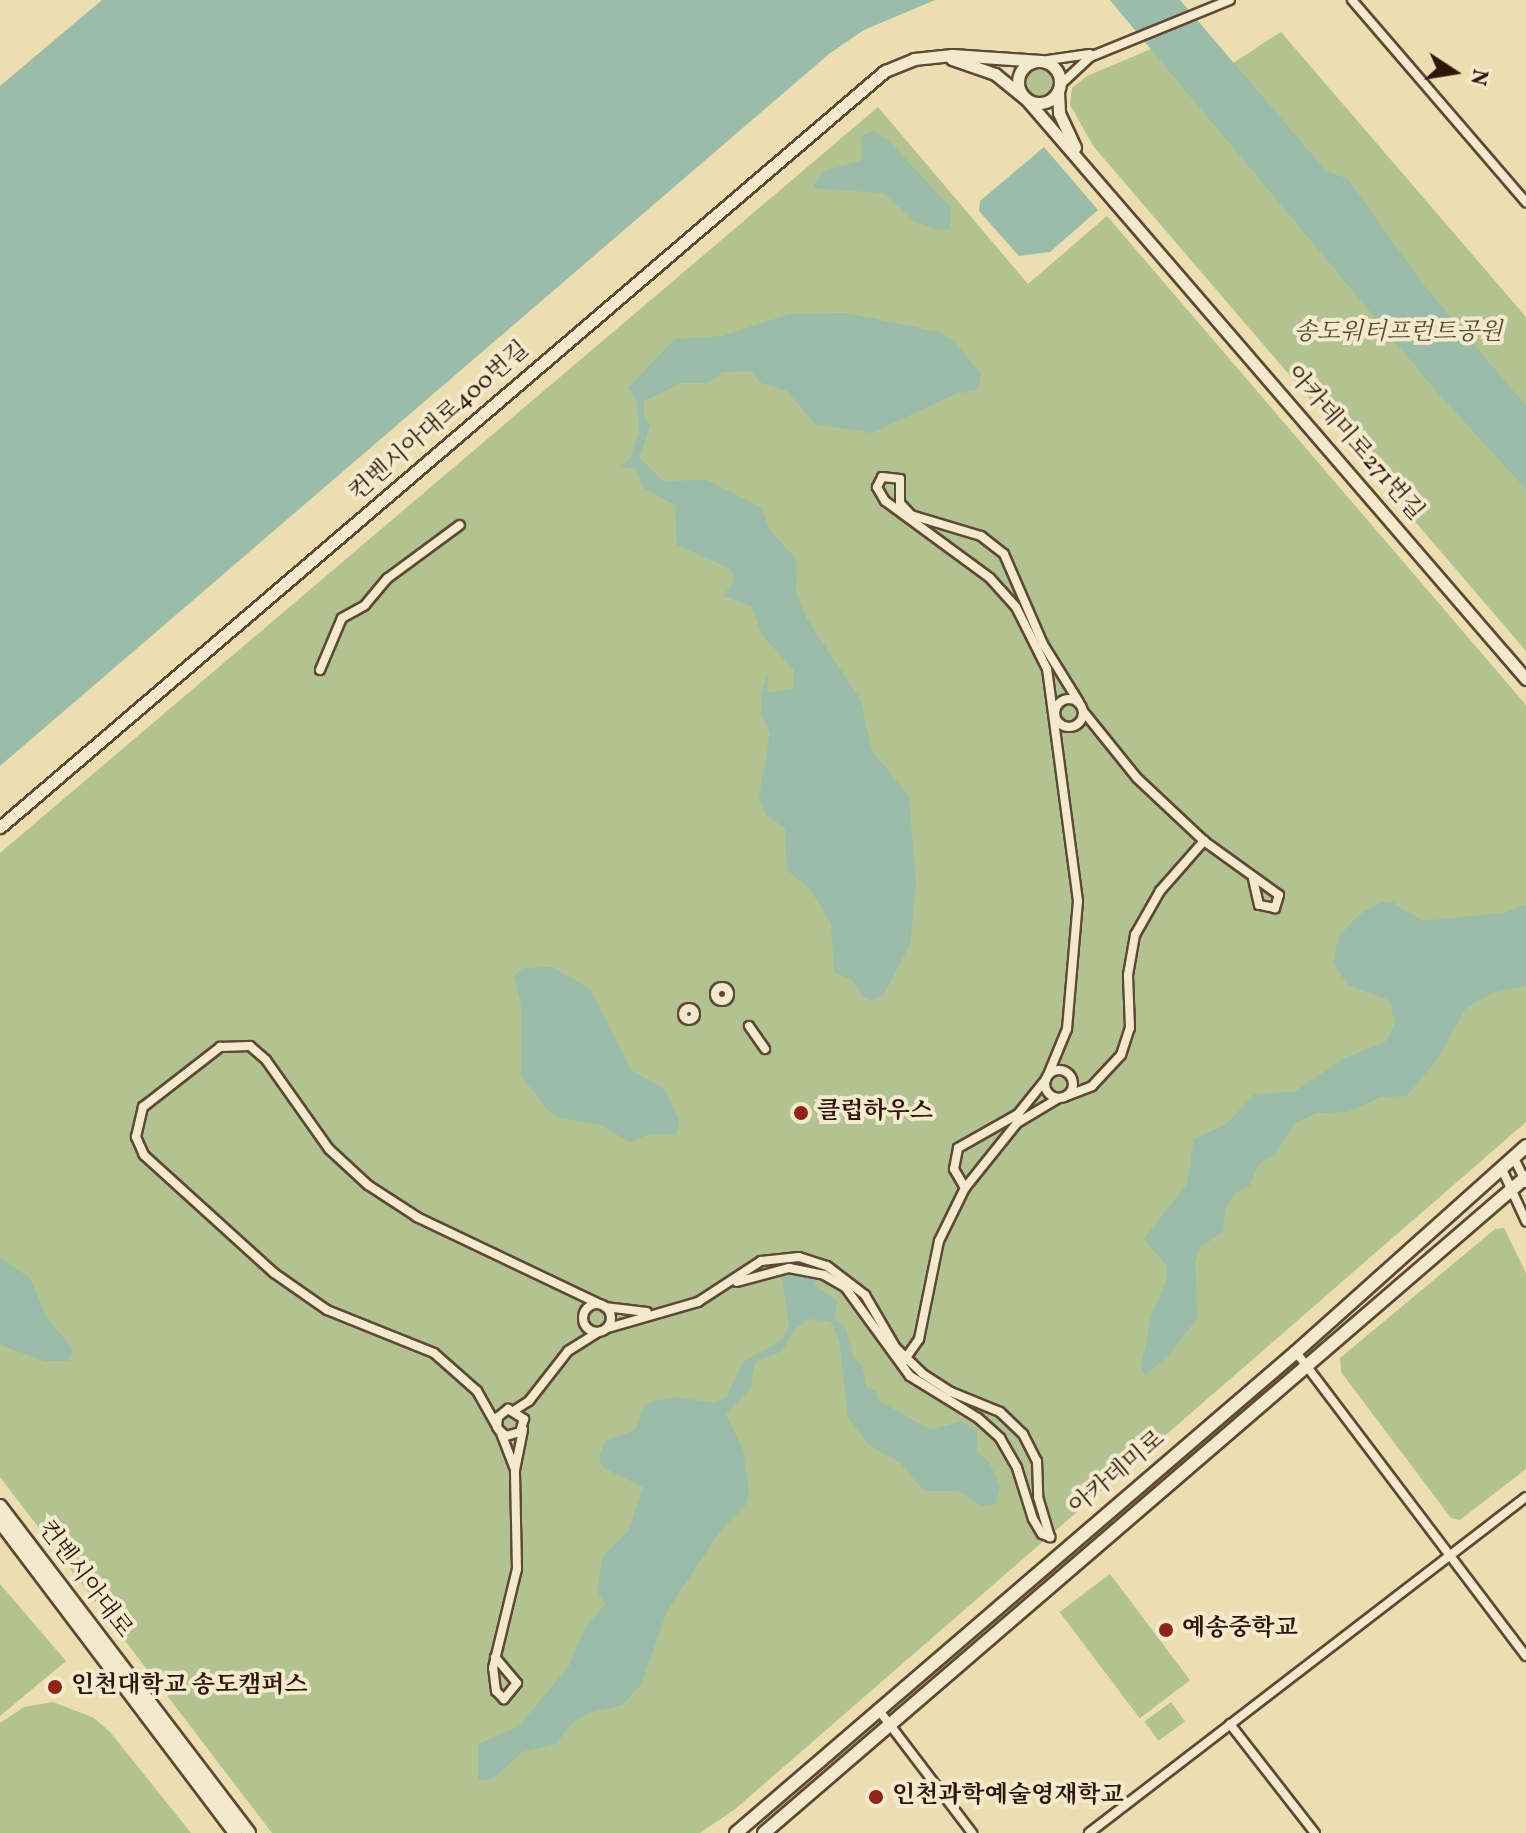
<!DOCTYPE html>
<html>
<head>
<meta charset="utf-8">
<style>
  body { margin:0 }
  #map { position:relative; width:1526px; height:1833px; overflow:hidden; background:#eddeb2; font-family:Vollkorn,"Noto Serif KR",serif }
  div>[style] { position:absolute }
  [style*='--x'] { left:calc(var(--x)*1px); top:calc(var(--y)*1px); width:calc(var(--w)*1px); rotate:calc(var(--a)*1deg) }
  .green>* { inset:0; background:#b2c291; transform-origin:0 0 }
  .round { border-radius:50% }
  .water>* { inset:0; background:#9abca9 }
  .roads { filter:drop-shadow(2px 0 #5e4836) drop-shadow(-2px 0 #5e4836) drop-shadow(0 2px #5e4836) drop-shadow(0 -2px #5e4836) }
  .minor>* { height:8px; margin:-4px; padding:0 4px; transform-origin:4px; border-radius:4px; background:#f3eacd }
  .minor>.ring { margin:-4px; padding:0; box-sizing:content-box; background:none; border:8px solid #f3eacd; border-radius:50% }
  .tertiary>* { height:11px; margin:-5.5px; padding:0 5.5px; transform-origin:5.5px; border-radius:5.5px; background:#f3eacd }
  .tertiary>.ring { margin:-5.5px; padding:0; box-sizing:content-box; background:none; border:11px solid #f3eacd; border-radius:50% }
  .secondary>* { height:12px; margin:-6px; padding:0 6px; transform-origin:6px; border-radius:6px; background:#f3eacd }
  .dots>* { width:22px; height:22px; translate:-50% -50%; box-sizing:border-box; border:4px solid #f3eacd; border-radius:50% }
  span { translate:-50% -50%; white-space:nowrap; text-align:center; line-height:1.15; -webkit-text-stroke:8px #f3eacd; paint-order:stroke }
  .park-label { font-size:24px; color:#564a35; font-style:italic }
  .street-label { font-size:24px; color:#2f160d }
  .poi-label { font-size:24px; color:#2f160d; font-weight:700 }
  .left { translate:0 -50%; text-align:left }
  .north { position:absolute; left:1414px; top:32px; width:80px; height:80px; -webkit-text-stroke:6px #f3eacd; paint-order:stroke; rotate:102deg; font-size:22px; font-weight:700; line-height:32px; text-align:center; color:#2f160d }
  .north::after { content:''; display:block; margin:auto; width:28px; height:36px; background:#2f160d; clip-path:polygon(50% 0,100% 100%,50% 72%,0 100%) }
</style>
</head>
<body>
<div id="map">
  <div class="green">
    <i style="clip-path:polygon(1110px 0,1180px 0,1233px 63px,1281px 32px,1526px 317px,1526px 651px,1094px 147px,1070px 105px,1072px 88px,1087px 76px,1151px 49px)"></i>
    <i class="round" style="left:1025px;top:69px;width:28px;height:28px"></i>
    <i style="clip-path:polygon(878px 107px,1028px 284px,1107px 216px,1526px 705px,1526px 1122px,734px 1810px,700px 1833px,272px 1833px,0 1477px,0 853px)"></i>
    <i style="clip-path:polygon(1504px 1228px,1526px 1273px,1526px 1469px,1460px 1520px,1451px 1518px,1341px 1372px,1340px 1358px,1495px 1229px)"></i>
    <i style="left:1110px;top:1574px;width:133px;height:63px;rotate:53deg"></i>
    <i style="clip-path:polygon(0 1584px,66px 1661px,0 1716px)"></i>
    <i style="clip-path:polygon(53px 1702px,94px 1718px,110px 1732px,191px 1833px,0 1833px,0 1723px,24px 1707px)"></i>
    <i style="left:1171px;top:1702px;width:24px;height:33px;rotate:54deg"></i>
  </div>
  <div class="water">
    <i style="clip-path:polygon(102px 0,935px 0,864px 30px,829px 54px,0 766px,0 86px)"></i>
    <i style="clip-path:polygon(1110px 0,1180px 0,1326px 171px,1348px 179px,1422px 283px,1526px 406px,1526px 489px,1437px 392px)"></i>
    <i style="clip-path:polygon(873px 131px,888px 140px,951px 208px,950px 229px,938px 230px,916px 222px,883px 193px,813px 188px,822px 172px,862px 160px,861px 136px)"></i>
    <i style="clip-path:polygon(1044px 147px,1098px 210px,1050px 252px,1019px 256px,979px 211px,980px 201px)"></i>
    <i style="clip-path:polygon(846px 313px,939px 332px,955px 342px,981px 374px,978px 390px,955px 394px,872px 433px,815px 424px,787px 391px,761px 383px,751px 371px,723px 372px,707px 383px,681px 383px,644px 401px,644px 417px,650px 425px,640px 458px,663px 481px,707px 480px,762px 508px,769px 529px,797px 560px,796px 592px,807px 619px,860px 699px,872px 751px,909px 796px,916px 884px,910px 944px,884px 994px,872px 1001px,862px 996px,852px 980px,834px 972px,831px 924px,810px 889px,787px 870px,785px 828px,766px 815px,759px 798px,770px 733px,761px 714px,761px 695px,768px 672px,767px 693px,793px 689px,794px 670px,762px 635px,752px 606px,723px 596px,734px 581px,731px 569px,677px 545px,675px 505px,642px 487px,636px 468px,620px 467px,630px 459px,639px 432px,637px 402px,628px 388px,675px 339px,723px 336px,790px 314px)"></i>
    <i style="clip-path:polygon(1382px 902px,1392px 902px,1422px 921px,1503px 913px,1526px 905px,1526px 986px,1492px 993px,1465px 1009px,1441px 1054px,1407px 1096px,1381px 1097px,1348px 1112px,1317px 1113px,1295px 1123px,1275px 1154px,1258px 1165px,1250px 1185px,1234px 1194px,1225px 1210px,1223px 1232px,1200px 1247px,1195px 1261px,1198px 1317px,1169px 1355px,1145px 1375px,1141px 1367px,1152px 1313px,1167px 1280px,1166px 1265px,1144px 1239px,1187px 1184px,1194px 1139px,1225px 1125px,1255px 1094px,1294px 1092px,1345px 1058px,1385px 1042px,1391px 1033px,1395px 1022px,1389px 1000px,1348px 985px,1333px 963px,1339px 936px,1360px 914px)"></i>
    <i style="clip-path:polygon(553px 967px,591px 990px,632px 1071px,664px 1088px,679px 1120px,676px 1135px,649px 1134px,630px 1142px,600px 1125px,561px 1118px,549px 1111px,521px 1076px,521px 1006px,514px 976px,523px 968px)"></i>
    <i style="clip-path:polygon(0 1258px,30px 1278px,47px 1318px,73px 1349px,69px 1361px,45px 1361px,0 1345px)"></i>
    <i style="clip-path:polygon(781px 1272px,819px 1276px,814px 1284px,837px 1301px,834px 1318px,846px 1329px,853px 1358px,862px 1365px,866px 1387px,875px 1390px,879px 1401px,931px 1430px,963px 1421px,977px 1431px,977px 1452px,989px 1462px,1000px 1486px,996px 1504px,982px 1506px,958px 1491px,924px 1491px,900px 1463px,868px 1444px,848px 1417px,839px 1340px,831px 1322px,809px 1319px,795px 1329px,782px 1351px,755px 1362px,750px 1389px,726px 1414px,743px 1450px,749px 1493px,745px 1506px,721px 1530px,667px 1611px,641px 1685px,622px 1705px,589px 1713px,571px 1724px,556px 1744px,522px 1752px,494px 1778px,478px 1781px,478px 1744px,518px 1727px,569px 1666px,585px 1627px,605px 1605px,597px 1590px,603px 1556px,629px 1530px,643px 1487px,602px 1467px,599px 1457px,605px 1441px,635px 1430px,644px 1406px,653px 1401px,676px 1397px,714px 1403px,727px 1396px,743px 1362px,783px 1339px,789px 1325px)"></i>
  </div>
  <div class="roads">
    <div class="minor">
      <i style="--x:1352;--y:0;--w:267;--a:49.3"></i>
      <i style="--x:1041;--y:61;--w:49;--a:-8.3"></i>
      <i style="--x:1060;--y:85;--w:41;--a:-43"></i>
      <i style="--x:1090;--y:57;--w:151;--a:-22.2"></i>
      <i style="--x:320;--y:670;--w:56;--a:-67.1"></i>
      <i style="--x:342;--y:618;--w:26;--a:-29"></i>
      <i style="--x:365;--y:605;--w:35;--a:-50"></i>
      <i style="--x:388;--y:578;--w:89;--a:-36.4"></i>
      <i class="ring" style="left:1055px;top:699px;width:20px;height:20px"></i>
      <i style="--x:1083;--y:711;--w:86;--a:51.1"></i>
      <i style="--x:1137;--y:778;--w:92;--a:43.2"></i>
      <i style="--x:1204;--y:841;--w:92;--a:35.8"></i>
      <i style="--x:1279;--y:895;--w:14;--a:107"></i>
      <i style="--x:1275;--y:908;--w:16;--a:-169"></i>
      <i style="--x:1259;--y:905;--w:27;--a:-103"></i>
      <i class="ring" style="left:715px;top:987px;width:6px;height:6px"></i>
      <i class="ring" style="left:683px;top:1008px;width:4px;height:4px"></i>
      <i style="--x:749;--y:1026;--w:28;--a:55"></i>
      <i class="ring" style="left:1045px;top:1070px;width:20px;height:20px"></i>
      <i style="--x:1048;--y:1075;--w:50;--a:-67.6"></i>
      <i style="--x:1067;--y:1029;--w:128;--a:-85.1"></i>
      <i style="--x:1078;--y:901;--w:234;--a:-97.6"></i>
      <i style="--x:1047;--y:669;--w:69;--a:-116.6"></i>
      <i style="--x:1016;--y:607;--w:39;--a:-132"></i>
      <i style="--x:990;--y:578;--w:130;--a:-143.7"></i>
      <i style="--x:885;--y:501;--w:16;--a:-120"></i>
      <i style="--x:877;--y:487;--w:11;--a:-63"></i>
      <i style="--x:882;--y:477;--w:18;--a:6"></i>
      <i style="--x:900;--y:479;--w:24;--a:90"></i>
      <i style="--x:900;--y:503;--w:16;--a:47"></i>
      <i style="--x:911;--y:515;--w:73;--a:16.7"></i>
      <i style="--x:981;--y:536;--w:29;--a:38"></i>
      <i style="--x:1004;--y:554;--w:98;--a:66.6"></i>
      <i style="--x:1043;--y:644;--w:68;--a:58.2"></i>
      <i style="--x:1064;--y:1097;--w:30;--a:-21"></i>
      <i style="--x:1092;--y:1086;--w:42;--a:-46.9"></i>
      <i style="--x:1121;--y:1055;--w:28;--a:-72"></i>
      <i style="--x:1130;--y:1028;--w:53;--a:-92.2"></i>
      <i style="--x:1128;--y:975;--w:41;--a:-80.1"></i>
      <i style="--x:1135;--y:935;--w:51;--a:-60.4"></i>
      <i style="--x:1160;--y:891;--w:67;--a:-48.7"></i>
      <i style="--x:1513;--y:1156;--w:30;--a:64"></i>
      <i style="--x:1501;--y:1167;--w:60;--a:65.2"></i>
      <i style="--x:965;--y:1188;--w:22;--a:-120"></i>
      <i style="--x:954;--y:1169;--w:21;--a:-79"></i>
      <i style="--x:958;--y:1148;--w:69;--a:-29.5"></i>
      <i style="--x:1018;--y:1114;--w:45;--a:-51.3"></i>
      <i style="--x:737;--y:1282;--w:54;--a:-15.1"></i>
      <i style="--x:789;--y:1268;--w:36;--a:11"></i>
      <i style="--x:824;--y:1275;--w:24;--a:30"></i>
      <i style="--x:845;--y:1287;--w:110;--a:53.9"></i>
      <i style="--x:910;--y:1376;--w:80;--a:31.7"></i>
      <i style="--x:978;--y:1418;--w:30;--a:42"></i>
      <i style="--x:1000;--y:1438;--w:34;--a:60"></i>
      <i style="--x:1017;--y:1468;--w:53;--a:72.6"></i>
      <i style="--x:1033;--y:1519;--w:17;--a:59"></i>
      <i style="--x:1042;--y:1534;--w:9;--a:21"></i>
      <i class="ring" style="left:583px;top:1304px;width:20px;height:20px"></i>
      <i style="--x:605;--y:1307;--w:42;--a:6.8"></i>
      <i style="--x:608;--y:1328;--w:94;--a:-16.1"></i>
      <i style="--x:698;--y:1302;--w:75;--a:-33.1"></i>
      <i style="--x:761;--y:1261;--w:38;--a:-6"></i>
      <i style="--x:799;--y:1257;--w:29;--a:18"></i>
      <i style="--x:827;--y:1266;--w:48;--a:37.3"></i>
      <i style="--x:865;--y:1295;--w:61;--a:59.7"></i>
      <i style="--x:896;--y:1348;--w:37;--a:44"></i>
      <i style="--x:923;--y:1374;--w:33;--a:33"></i>
      <i style="--x:951;--y:1392;--w:53;--a:22.2"></i>
      <i style="--x:1000;--y:1412;--w:32;--a:44"></i>
      <i style="--x:1023;--y:1434;--w:30;--a:63"></i>
      <i style="--x:1037;--y:1461;--w:36;--a:88"></i>
      <i style="--x:1038;--y:1497;--w:42;--a:73.3"></i>
      <i style="--x:1296;--y:1352;--w:381;--a:52.9"></i>
      <i style="--x:903;--y:1362;--w:28;--a:-55"></i>
      <i style="--x:919;--y:1339;--w:100;--a:-78.5"></i>
      <i style="--x:939;--y:1241;--w:59;--a:-63.9"></i>
      <i style="--x:965;--y:1188;--w:83;--a:-51.3"></i>
      <i style="--x:1017;--y:1123;--w:49;--a:-30.8"></i>
      <i style="--x:515;--y:1410;--w:17;--a:-33"></i>
      <i style="--x:529;--y:1401;--w:63;--a:-52"></i>
      <i style="--x:568;--y:1351;--w:36;--a:-32"></i>
      <i style="--x:497;--y:1427;--w:10;--a:-84"></i>
      <i style="--x:498;--y:1417;--w:13;--a:-39"></i>
      <i style="--x:508;--y:1409;--w:19;--a:32"></i>
      <i style="--x:524;--y:1419;--w:14;--a:107"></i>
      <i style="--x:520;--y:1432;--w:15;--a:164"></i>
      <i style="--x:506;--y:1436;--w:9;--a:-139"></i>
      <i style="--x:499;--y:1430;--w:45;--a:-119.4"></i>
      <i style="--x:477;--y:1391;--w:57;--a:-138.5"></i>
      <i style="--x:434;--y:1353;--w:115;--a:-158.1"></i>
      <i style="--x:327;--y:1310;--w:65;--a:-145.1"></i>
      <i style="--x:274;--y:1273;--w:176;--a:-137.8"></i>
      <i style="--x:144;--y:1155;--w:20;--a:-114"></i>
      <i style="--x:136;--y:1137;--w:31;--a:-77"></i>
      <i style="--x:143;--y:1107;--w:98;--a:-37.9"></i>
      <i style="--x:220;--y:1047;--w:30;--a:-2"></i>
      <i style="--x:250;--y:1046;--w:21;--a:41"></i>
      <i style="--x:266;--y:1060;--w:109;--a:54.7"></i>
      <i style="--x:329;--y:1149;--w:53;--a:42.7"></i>
      <i style="--x:368;--y:1185;--w:59;--a:33.1"></i>
      <i style="--x:417;--y:1217;--w:202;--a:25.5"></i>
      <i style="--x:501;--y:1433;--w:39;--a:69"></i>
      <i style="--x:495;--y:1657;--w:34;--a:50"></i>
      <i style="--x:517;--y:1683;--w:21;--a:129"></i>
      <i style="--x:504;--y:1699;--w:11;--a:-135"></i>
      <i style="--x:496;--y:1691;--w:23;--a:-97"></i>
      <i style="--x:493;--y:1668;--w:102;--a:-76.4"></i>
      <i style="--x:517;--y:1569;--w:99;--a:-91.2"></i>
      <i style="--x:515;--y:1470;--w:41;--a:-78.7"></i>
      <i style="--x:878;--y:1709;--w:156;--a:52.8"></i>
      <i style="--x:1230;--y:1724;--w:138;--a:52.1"></i>
      <i style="--x:1089;--y:1833;--w:551;--a:-37.56"></i>
    </div>
    <div class="tertiary">
      <i style="--x:952;--y:59;--w:46;--a:19.2"></i>
      <i style="--x:995;--y:74;--w:40;--a:39"></i>
      <i style="--x:1026;--y:99;--w:766;--a:49.24"></i>
      <i class="ring" style="left:1018px;top:61px;width:31px;height:31px"></i>
      <i style="--x:1058;--y:92;--w:21;--a:87"></i>
      <i style="--x:1059;--y:113;--w:38;--a:65"></i>
      <i style="--x:0;--y:827;--w:1164;--a:-40.51"></i>
      <i style="--x:885;--y:71;--w:31;--a:-22"></i>
      <i style="--x:914;--y:59;--w:38;--a:-6"></i>
      <i style="--x:952;--y:55;--w:89;--a:3.9"></i>
    </div>
    <div class="secondary">
      <i style="--x:0;--y:1506;--w:411;--a:52.7"></i>
      <i style="--x:0;--y:1522;--w:390;--a:52.9"></i>
      <i style="--x:736;--y:1833;--w:738;--a:-40.66"></i>
      <i style="--x:1296;--y:1352;--w:309;--a:-41.8"></i>
      <i style="--x:764;--y:1833;--w:1005;--a:-40.72"></i>
    </div>
  </div>
  <div class="dots">
    <i style="left:801px;top:1113px;background:#8f2418"></i>
    <i style="left:1166px;top:1630px;background:#8f2418"></i>
    <i style="left:55px;top:1687px;background:#8f2418"></i>
    <i style="left:876px;top:1797px;background:#8f2418"></i>
  </div>
  <div class="park-label">
    <span style="left:1398px;top:334px">송도워터프런트공원</span>
  </div>
  <div class="street-label">
    <span style="left:440px;top:422px;rotate:-41deg">컨벤시아대로400번길</span>
    <span style="left:1354px;top:444px;rotate:49deg">아카데미로271번길</span>
    <span style="left:1118px;top:1474px;rotate:-40deg">아카데미로</span>
    <span style="left:84px;top:1580px;rotate:53deg">컨벤시아대로</span>
  </div>
  <div class="poi-label">
    <span class="left" style="left:817px;top:1113px">클럽하우스</span>
    <span class="left" style="left:1182px;top:1630px">예송중학교</span>
    <span class="left" style="left:71px;top:1687px">인천대학교 송도캠퍼스</span>
    <span class="left" style="left:892px;top:1797px">인천과학예술영재학교</span>
  </div>
  <div class="north">N</div>
</div>
</body>
</html>
